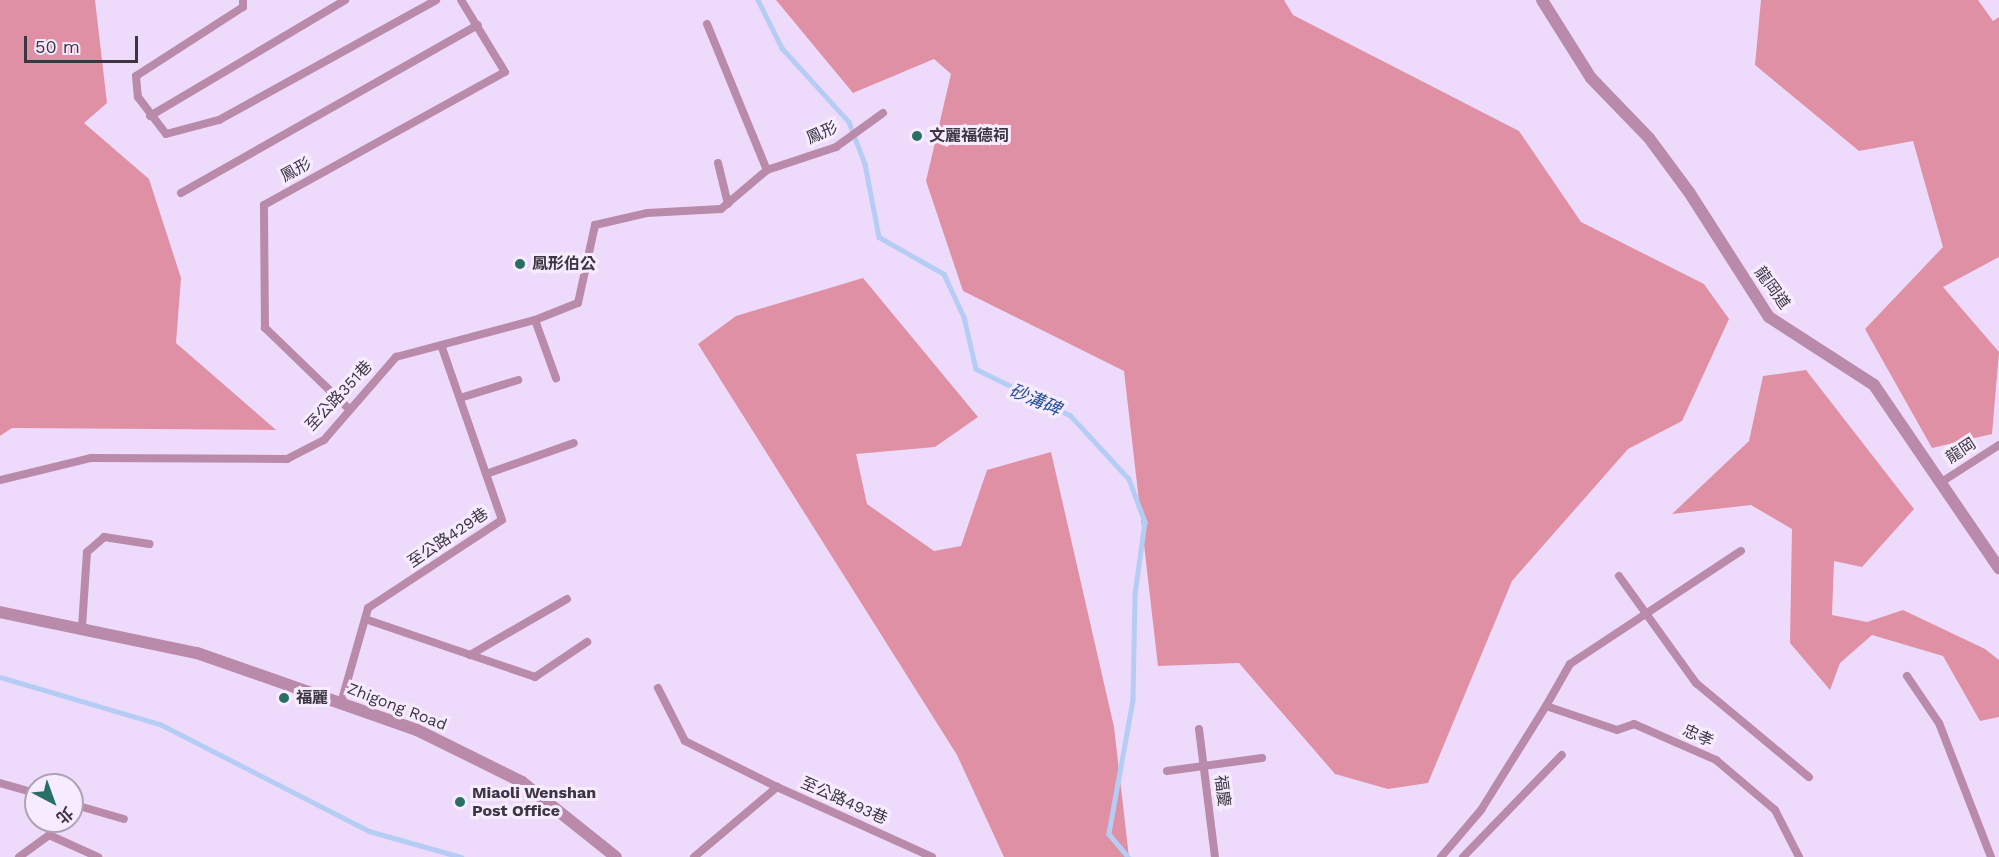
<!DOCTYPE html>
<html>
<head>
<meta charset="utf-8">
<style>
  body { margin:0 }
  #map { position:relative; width:1999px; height:857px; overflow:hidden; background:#eedbfb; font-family:"Work Sans","Noto Sans TC",sans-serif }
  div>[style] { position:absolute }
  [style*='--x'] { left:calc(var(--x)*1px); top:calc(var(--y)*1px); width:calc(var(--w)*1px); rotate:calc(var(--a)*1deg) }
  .forest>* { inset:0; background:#e090a4 }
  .stream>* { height:4.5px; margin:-2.25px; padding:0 2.25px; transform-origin:2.25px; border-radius:2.25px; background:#b5cdf4 }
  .service>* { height:8px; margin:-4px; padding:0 4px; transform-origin:4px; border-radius:4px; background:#b98aaa }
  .tertiary>* { height:12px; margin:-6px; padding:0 6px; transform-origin:6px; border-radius:6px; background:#b98aaa }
  .dots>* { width:16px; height:16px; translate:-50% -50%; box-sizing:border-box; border:3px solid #f7ecff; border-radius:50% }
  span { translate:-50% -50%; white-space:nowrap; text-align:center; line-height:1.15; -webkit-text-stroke:6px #f7ecff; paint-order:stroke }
  .street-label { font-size:16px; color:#3d3642 }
  .poi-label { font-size:16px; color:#3d3642; font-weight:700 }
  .left { translate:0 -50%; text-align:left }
  .water-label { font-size:18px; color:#235099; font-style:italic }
  .north { position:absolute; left:24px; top:773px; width:60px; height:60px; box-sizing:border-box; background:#f7ecff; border:2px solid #ada3b3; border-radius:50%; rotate:139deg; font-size:16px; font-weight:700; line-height:24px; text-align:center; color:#3d3642 }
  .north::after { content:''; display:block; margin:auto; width:21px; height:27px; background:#296f65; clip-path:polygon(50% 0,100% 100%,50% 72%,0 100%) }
  .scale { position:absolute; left:24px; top:36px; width:114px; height:27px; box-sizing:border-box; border:3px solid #3d3642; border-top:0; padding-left:8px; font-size:18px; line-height:21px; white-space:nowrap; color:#3d3642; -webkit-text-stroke:4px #f7ecff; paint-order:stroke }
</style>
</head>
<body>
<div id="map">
  <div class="forest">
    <i style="clip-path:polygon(0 0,95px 0,107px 103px,84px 123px,149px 179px,181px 278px,176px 343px,276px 430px,12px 428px,0 436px)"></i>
    <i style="clip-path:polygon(776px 0,1284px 0,1293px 15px,1519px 131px,1581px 222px,1704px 284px,1729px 319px,1682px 421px,1628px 449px,1512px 581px,1428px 783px,1388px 789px,1335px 774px,1239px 663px,1158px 666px,1124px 371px,963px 291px,926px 181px,951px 74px,934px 59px,853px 93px)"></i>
    <i style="clip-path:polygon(1761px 0,1978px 0,1993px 21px,1999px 17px,1999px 257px,1943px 287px,1999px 352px,1992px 434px,1932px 448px,1865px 329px,1943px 247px,1913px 141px,1859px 151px,1755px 65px)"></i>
    <i style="clip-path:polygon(863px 278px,978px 417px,935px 447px,856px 454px,867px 504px,934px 551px,961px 546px,987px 470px,1051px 452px,1114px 727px,1129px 857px,1004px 857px,957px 755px,698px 344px,736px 316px)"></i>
    <i style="clip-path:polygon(1806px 370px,1914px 509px,1862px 567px,1834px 561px,1832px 615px,1867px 622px,1903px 610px,1985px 649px,1999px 660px,1999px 717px,1980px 721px,1943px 656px,1872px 635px,1840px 663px,1830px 690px,1790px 643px,1792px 529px,1751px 505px,1672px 514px,1749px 441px,1763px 376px)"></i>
  </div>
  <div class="stream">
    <i style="--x:758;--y:0;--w:54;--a:63.4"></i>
    <i style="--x:782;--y:48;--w:100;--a:47.8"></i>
    <i style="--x:849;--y:122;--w:45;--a:69.1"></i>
    <i style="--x:865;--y:164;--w:74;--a:79.1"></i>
    <i style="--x:879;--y:237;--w:75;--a:29.6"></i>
    <i style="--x:944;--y:274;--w:47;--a:65.1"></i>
    <i style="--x:964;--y:317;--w:53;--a:77"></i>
    <i style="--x:976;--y:369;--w:105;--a:26.1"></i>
    <i style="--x:1070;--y:415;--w:87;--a:47.3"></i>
    <i style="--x:1129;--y:479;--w:46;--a:69.6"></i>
    <i style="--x:1145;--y:522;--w:73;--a:97.9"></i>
    <i style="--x:1135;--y:594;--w:106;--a:91.1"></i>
    <i style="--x:1133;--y:700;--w:136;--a:100.2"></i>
    <i style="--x:1109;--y:834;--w:30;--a:50"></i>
    <i style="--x:0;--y:677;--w:167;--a:16.4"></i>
    <i style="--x:160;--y:724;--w:235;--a:27.1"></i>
    <i style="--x:369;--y:831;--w:96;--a:15.8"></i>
  </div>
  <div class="service">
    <i style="--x:243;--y:0;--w:7;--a:90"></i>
    <i style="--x:243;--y:7;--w:127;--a:147.2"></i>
    <i style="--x:136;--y:76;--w:21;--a:85"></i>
    <i style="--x:138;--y:97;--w:46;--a:52.9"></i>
    <i style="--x:166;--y:134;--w:55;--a:-14.8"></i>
    <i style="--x:219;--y:120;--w:248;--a:-28.9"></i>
    <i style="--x:707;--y:24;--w:158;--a:67.7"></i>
    <i style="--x:150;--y:116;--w:227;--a:-30.7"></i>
    <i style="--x:718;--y:163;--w:42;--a:76.3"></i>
    <i style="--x:181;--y:193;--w:341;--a:-29.5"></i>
    <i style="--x:535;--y:320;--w:62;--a:70.1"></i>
    <i style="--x:460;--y:398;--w:61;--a:-17.2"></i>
    <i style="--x:349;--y:409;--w:117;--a:-136"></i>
    <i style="--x:265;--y:328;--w:123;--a:-90.5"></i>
    <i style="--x:264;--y:205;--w:275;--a:-28.9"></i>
    <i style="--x:505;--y:72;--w:84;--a:-121.4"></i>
    <i style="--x:486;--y:474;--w:93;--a:-19.4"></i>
    <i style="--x:0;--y:480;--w:94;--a:-13.6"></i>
    <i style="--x:91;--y:458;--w:196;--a:0.3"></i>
    <i style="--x:287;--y:459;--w:42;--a:-27.2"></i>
    <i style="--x:324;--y:440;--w:110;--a:-49.1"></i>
    <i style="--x:396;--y:357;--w:144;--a:-14.9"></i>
    <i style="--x:535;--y:320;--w:46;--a:-21.6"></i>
    <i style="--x:578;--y:303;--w:80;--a:-77.7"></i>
    <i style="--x:595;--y:225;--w:53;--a:-13"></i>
    <i style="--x:647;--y:213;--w:74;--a:-3.1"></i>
    <i style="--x:721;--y:209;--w:60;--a:-40.3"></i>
    <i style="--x:767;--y:170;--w:73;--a:-18.4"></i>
    <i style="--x:836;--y:147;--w:58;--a:-35.9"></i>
    <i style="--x:1940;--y:483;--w:70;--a:-32.8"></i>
    <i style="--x:1619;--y:576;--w:132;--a:54.3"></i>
    <i style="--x:1696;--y:683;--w:147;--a:39.8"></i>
    <i style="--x:365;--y:619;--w:180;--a:18.8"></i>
    <i style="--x:535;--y:677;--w:63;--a:-33.9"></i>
    <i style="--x:82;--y:627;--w:75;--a:-86.2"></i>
    <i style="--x:87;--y:552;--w:23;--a:-41"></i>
    <i style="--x:104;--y:537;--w:46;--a:8.8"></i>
    <i style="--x:470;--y:655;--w:112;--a:-30"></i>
    <i style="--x:1907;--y:676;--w:57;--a:55.8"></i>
    <i style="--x:1939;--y:723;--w:144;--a:68.8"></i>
    <i style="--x:658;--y:688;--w:59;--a:63"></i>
    <i style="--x:685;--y:741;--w:103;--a:26.6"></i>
    <i style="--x:341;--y:703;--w:99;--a:-74.1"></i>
    <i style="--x:368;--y:608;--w:160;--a:-33.3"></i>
    <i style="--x:502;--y:520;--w:185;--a:-109.2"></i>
    <i style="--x:1546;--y:706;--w:48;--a:-60.3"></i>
    <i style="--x:1570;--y:664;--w:205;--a:-33.5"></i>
    <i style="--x:1199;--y:729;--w:129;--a:82.9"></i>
    <i style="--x:1167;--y:771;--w:96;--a:-7.8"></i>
    <i style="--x:0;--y:783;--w:37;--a:16"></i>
    <i style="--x:72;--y:804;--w:54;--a:16.1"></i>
    <i style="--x:19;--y:857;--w:37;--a:-36"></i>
    <i style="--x:49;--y:835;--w:54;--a:24.2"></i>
    <i style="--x:694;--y:857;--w:109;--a:-40.1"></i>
    <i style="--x:777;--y:787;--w:170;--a:24.3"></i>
    <i style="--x:1441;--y:857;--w:62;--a:-49.6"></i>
    <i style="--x:1481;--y:810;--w:123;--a:-58"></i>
    <i style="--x:1546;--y:706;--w:75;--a:18.7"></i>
    <i style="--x:1617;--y:730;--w:18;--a:-19"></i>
    <i style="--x:1634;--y:724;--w:90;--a:23.7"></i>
    <i style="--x:1716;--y:760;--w:77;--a:40.3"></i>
    <i style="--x:1775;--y:810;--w:53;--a:62.9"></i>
    <i style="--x:1463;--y:857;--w:142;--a:-45.9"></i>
  </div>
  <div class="tertiary">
    <i style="--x:1542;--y:0;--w:92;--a:57.9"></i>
    <i style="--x:1591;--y:78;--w:83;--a:46"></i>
    <i style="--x:1649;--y:138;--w:67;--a:53.5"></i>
    <i style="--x:1689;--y:192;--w:148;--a:57.4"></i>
    <i style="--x:1769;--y:317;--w:125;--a:32.9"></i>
    <i style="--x:1874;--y:385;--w:222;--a:55.7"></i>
    <i style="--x:0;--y:612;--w:201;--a:11.8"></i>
    <i style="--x:197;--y:653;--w:233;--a:19.3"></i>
    <i style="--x:417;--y:730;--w:117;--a:26.3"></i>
    <i style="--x:522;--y:782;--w:120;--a:38.6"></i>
  </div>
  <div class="dots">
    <i style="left:917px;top:136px;background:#296f65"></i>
    <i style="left:520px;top:264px;background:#296f65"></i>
    <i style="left:284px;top:698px;background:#296f65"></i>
    <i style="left:460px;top:802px;background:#296f65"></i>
  </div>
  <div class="street-label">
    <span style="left:822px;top:133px;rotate:-24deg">鳳形</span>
    <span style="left:296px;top:170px;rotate:-29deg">鳳形</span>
    <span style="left:1772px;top:288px;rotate:54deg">龍岡道</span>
    <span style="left:339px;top:396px;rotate:-47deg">至公路351巷</span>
    <span style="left:1961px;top:451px;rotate:-33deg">龍岡</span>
    <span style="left:448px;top:538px;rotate:-34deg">至公路429巷</span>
    <span style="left:397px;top:707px;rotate:21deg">Zhigong Road</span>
    <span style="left:1698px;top:736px;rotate:24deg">忠孝</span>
    <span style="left:1222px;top:791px;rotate:83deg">福慶</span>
    <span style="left:844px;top:801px;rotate:24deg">至公路493巷</span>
  </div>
  <div class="poi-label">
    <span class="left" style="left:929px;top:136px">文麗福德祠</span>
    <span class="left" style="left:532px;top:264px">鳳形伯公</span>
    <span class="left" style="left:296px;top:698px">福麗</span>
    <span class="left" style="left:472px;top:802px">Miaoli Wenshan<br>Post Office</span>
  </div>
  <div class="water-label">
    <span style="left:1035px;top:400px;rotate:23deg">砂溝碑</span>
  </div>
  <div class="north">北</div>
  <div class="scale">50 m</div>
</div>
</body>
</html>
